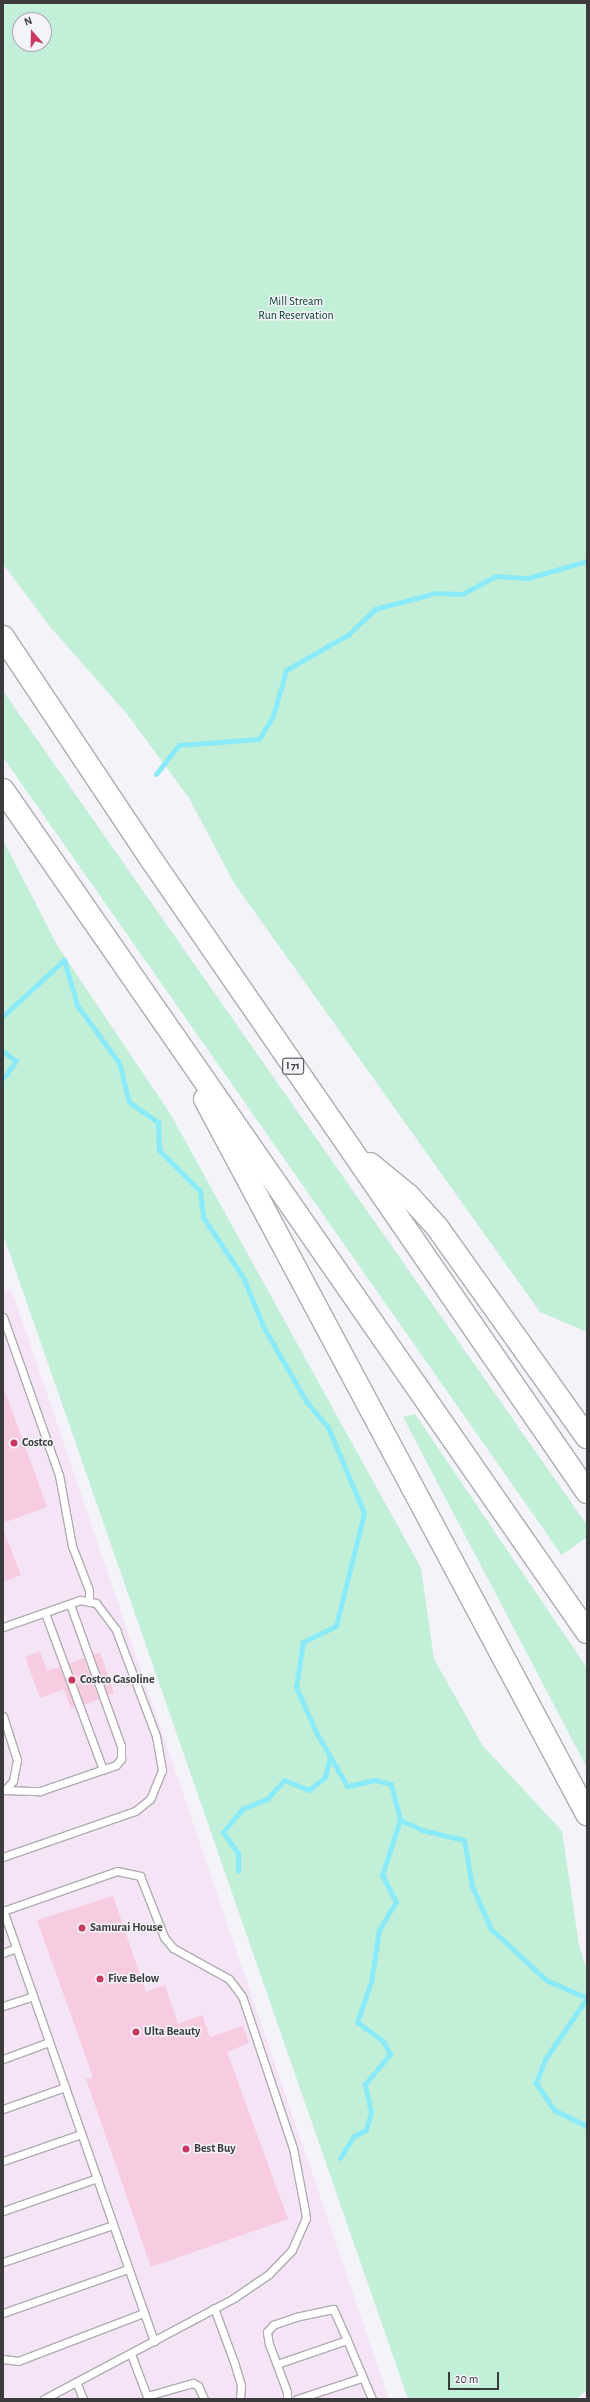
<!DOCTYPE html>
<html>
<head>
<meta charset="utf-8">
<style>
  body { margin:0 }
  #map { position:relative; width:590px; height:2402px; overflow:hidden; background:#f4f3f9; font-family:"Alegreya Sans",sans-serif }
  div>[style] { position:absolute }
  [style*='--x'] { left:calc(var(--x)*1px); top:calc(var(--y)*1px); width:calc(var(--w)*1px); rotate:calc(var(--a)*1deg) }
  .commercial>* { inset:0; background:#f5e4f6 }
  .green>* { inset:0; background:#c2efd7; transform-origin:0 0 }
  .stream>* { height:5px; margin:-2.5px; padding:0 2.5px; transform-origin:2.5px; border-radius:2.5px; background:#8beaf8 }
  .building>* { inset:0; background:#f8cce0; transform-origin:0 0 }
  .roads { filter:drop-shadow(1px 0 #aeadb2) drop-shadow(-1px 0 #aeadb2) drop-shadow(0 1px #aeadb2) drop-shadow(0 -1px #aeadb2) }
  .lane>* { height:7px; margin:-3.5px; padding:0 3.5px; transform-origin:3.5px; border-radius:3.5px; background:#fff }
  .highway>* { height:22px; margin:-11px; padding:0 11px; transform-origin:11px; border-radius:11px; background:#fff }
  .dots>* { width:11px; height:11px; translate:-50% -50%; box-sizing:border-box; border:2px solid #f4f3f9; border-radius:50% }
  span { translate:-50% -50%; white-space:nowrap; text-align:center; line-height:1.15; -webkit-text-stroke:3px #f4f3f9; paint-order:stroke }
  .shield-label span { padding:1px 3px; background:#f4f3f9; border:1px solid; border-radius:3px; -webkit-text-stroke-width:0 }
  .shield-label { font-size:11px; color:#3b3b3d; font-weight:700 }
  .park-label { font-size:12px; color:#014129 }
  .poi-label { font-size:12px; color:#3b3b3d; font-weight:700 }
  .left { translate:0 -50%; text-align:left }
  .frame { position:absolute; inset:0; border:4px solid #3b3b3d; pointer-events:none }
  .north { position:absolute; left:12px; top:12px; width:40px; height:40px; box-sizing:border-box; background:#f4f3f9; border:1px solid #aaa9ae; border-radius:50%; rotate:340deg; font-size:11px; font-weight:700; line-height:16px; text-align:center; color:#3b3b3d }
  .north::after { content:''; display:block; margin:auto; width:14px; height:18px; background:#c83960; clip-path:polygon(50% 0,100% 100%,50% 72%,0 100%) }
  .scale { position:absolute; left:448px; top:2372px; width:51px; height:18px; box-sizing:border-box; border:2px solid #3b3b3d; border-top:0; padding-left:5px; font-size:12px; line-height:14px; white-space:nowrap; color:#3b3b3d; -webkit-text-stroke:3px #f4f3f9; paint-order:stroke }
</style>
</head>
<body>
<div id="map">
  <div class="commercial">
    <i style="clip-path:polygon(3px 1290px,12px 1291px,389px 2399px,3px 2399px)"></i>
  </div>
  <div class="green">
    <i style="clip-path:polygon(evenodd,3px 3px,587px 3px,587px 1332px,540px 1312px,234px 883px,189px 798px,127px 714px,51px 628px,3px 564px,3px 3px,20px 20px,44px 20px,44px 44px,20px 44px,20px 20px)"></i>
    <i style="left:3px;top:691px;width:1028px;height:38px;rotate:55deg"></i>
    <i style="clip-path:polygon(3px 840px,57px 945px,171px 1115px,421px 1568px,434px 1659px,483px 1746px,562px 1831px,579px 1945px,587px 1970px,587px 2390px,576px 2399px,408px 2399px,3px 1234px)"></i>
    <i style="clip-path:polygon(415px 1414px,587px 1668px,587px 1768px,403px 1417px)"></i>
  </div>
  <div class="stream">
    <i style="--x:156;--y:774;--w:37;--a:-52"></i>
    <i style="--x:179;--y:745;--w:80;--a:-4.3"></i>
    <i style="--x:259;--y:739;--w:27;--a:-59"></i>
    <i style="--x:273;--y:716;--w:48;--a:-74.2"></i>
    <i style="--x:286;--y:670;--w:73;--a:-29.7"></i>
    <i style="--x:349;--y:634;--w:36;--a:-44"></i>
    <i style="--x:375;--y:609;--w:62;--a:-14.9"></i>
    <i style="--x:435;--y:593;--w:27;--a:2"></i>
    <i style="--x:462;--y:594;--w:38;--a:-28"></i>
    <i style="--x:496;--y:576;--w:32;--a:4"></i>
    <i style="--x:528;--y:578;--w:61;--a:-16.1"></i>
    <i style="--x:3;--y:1016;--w:83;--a:-42.6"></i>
    <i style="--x:64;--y:960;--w:47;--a:73.9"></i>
    <i style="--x:77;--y:1005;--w:72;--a:54.1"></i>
    <i style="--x:119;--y:1063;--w:40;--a:75.6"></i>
    <i style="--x:129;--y:1102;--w:35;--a:35"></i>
    <i style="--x:158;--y:1122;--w:28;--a:88"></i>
    <i style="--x:159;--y:1150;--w:58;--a:45"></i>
    <i style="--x:200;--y:1191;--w:26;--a:83"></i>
    <i style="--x:203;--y:1217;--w:72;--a:56.3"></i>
    <i style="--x:243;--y:1277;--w:55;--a:67.6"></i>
    <i style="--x:264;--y:1328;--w:84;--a:60.1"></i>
    <i style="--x:306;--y:1401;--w:34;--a:50"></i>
    <i style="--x:328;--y:1427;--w:93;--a:67.3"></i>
    <i style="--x:364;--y:1513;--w:116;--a:103.9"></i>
    <i style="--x:336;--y:1626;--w:37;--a:154"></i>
    <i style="--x:303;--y:1642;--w:46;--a:98.8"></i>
    <i style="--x:296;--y:1687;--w:49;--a:66"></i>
    <i style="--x:316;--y:1732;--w:62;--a:60.1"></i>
    <i style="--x:347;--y:1786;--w:29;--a:-12"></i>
    <i style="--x:375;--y:1780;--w:16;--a:14"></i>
    <i style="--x:391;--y:1784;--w:37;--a:76"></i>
    <i style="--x:400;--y:1820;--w:24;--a:24"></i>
    <i style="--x:422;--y:1830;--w:43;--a:13.4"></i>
    <i style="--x:464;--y:1840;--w:47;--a:80.1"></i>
    <i style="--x:472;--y:1886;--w:47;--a:66.2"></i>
    <i style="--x:491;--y:1929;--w:75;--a:42.8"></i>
    <i style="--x:546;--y:1980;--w:45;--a:23.7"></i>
    <i style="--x:587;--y:1998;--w:74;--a:124.5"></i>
    <i style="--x:545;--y:2059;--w:26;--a:111"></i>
    <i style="--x:536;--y:2083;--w:32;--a:56"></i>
    <i style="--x:554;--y:2110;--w:37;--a:26"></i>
    <i style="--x:3;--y:1051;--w:16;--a:38"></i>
    <i style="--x:16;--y:1061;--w:21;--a:127"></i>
    <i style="--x:238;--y:1871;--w:18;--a:-90"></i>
    <i style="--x:238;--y:1853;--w:26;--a:-126"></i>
    <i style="--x:223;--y:1832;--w:30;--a:-50"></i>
    <i style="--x:242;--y:1809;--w:27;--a:-22"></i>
    <i style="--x:267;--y:1799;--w:25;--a:-48"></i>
    <i style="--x:284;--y:1780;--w:27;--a:22"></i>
    <i style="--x:309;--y:1790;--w:21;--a:-39"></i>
    <i style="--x:325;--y:1777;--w:22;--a:-77"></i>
    <i style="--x:340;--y:2158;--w:26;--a:-58"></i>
    <i style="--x:354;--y:2136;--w:13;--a:-27"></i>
    <i style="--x:366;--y:2130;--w:18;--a:-74"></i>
    <i style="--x:371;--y:2113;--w:30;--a:-102"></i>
    <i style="--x:365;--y:2084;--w:39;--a:-50"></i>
    <i style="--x:390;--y:2054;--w:15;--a:-118"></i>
    <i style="--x:383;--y:2041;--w:32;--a:-144"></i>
    <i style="--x:357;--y:2022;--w:42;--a:-70.7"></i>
    <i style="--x:371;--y:1982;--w:53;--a:-81.3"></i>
    <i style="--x:379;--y:1930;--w:33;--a:-59"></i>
    <i style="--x:396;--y:1902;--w:30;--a:-117"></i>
    <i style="--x:382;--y:1875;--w:58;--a:-71.9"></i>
  </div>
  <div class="building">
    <i style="clip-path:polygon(3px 1386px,47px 1507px,3px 1523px)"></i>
    <i style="clip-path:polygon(3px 1529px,21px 1575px,3px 1582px)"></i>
    <i style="clip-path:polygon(40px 1651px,47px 1671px,60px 1667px,75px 1707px,71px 1709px,64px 1689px,40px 1698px,25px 1657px)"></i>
    <i style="clip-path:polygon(100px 1652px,114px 1693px,108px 1695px,93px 1655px)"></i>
    <i style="left:84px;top:1658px;width:44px;height:16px;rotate:70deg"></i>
    <i style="clip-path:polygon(113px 1896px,146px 1992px,165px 1985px,178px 2024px,202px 2015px,210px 2037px,243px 2026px,249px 2043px,227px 2052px,288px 2219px,151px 2267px,86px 2079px,93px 2077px,37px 1920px)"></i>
  </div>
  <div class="roads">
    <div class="lane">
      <i style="--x:3;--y:1317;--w:168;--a:70.5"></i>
      <i style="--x:59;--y:1475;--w:72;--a:79.6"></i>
      <i style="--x:72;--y:1546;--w:47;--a:68.9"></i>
      <i style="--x:89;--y:1590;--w:12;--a:90"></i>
      <i style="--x:45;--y:1613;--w:167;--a:69.7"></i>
      <i style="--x:3;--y:1627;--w:82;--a:-19.3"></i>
      <i style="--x:80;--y:1600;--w:16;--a:11"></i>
      <i style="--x:96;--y:1603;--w:34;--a:53"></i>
      <i style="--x:116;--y:1630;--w:113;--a:69.3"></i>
      <i style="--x:156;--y:1736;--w:35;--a:80"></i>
      <i style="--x:162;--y:1770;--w:31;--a:112"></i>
      <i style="--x:150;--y:1799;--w:19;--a:141"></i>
      <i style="--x:135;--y:1811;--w:140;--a:160.8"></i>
      <i style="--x:3;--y:1716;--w:46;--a:72.3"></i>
      <i style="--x:17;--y:1760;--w:21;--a:101"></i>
      <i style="--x:13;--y:1781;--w:12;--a:132"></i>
      <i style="--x:3;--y:1790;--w:37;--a:2"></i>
      <i style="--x:40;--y:1791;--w:80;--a:-18.9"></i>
      <i style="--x:116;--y:1765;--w:8;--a:-50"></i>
      <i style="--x:121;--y:1759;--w:13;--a:-90"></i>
      <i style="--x:121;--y:1746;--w:151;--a:-109.8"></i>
      <i style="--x:3;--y:1910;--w:457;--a:70.7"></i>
      <i style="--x:3;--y:1911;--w:121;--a:-19.3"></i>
      <i style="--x:117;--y:1871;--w:24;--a:12"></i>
      <i style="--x:140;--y:1876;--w:66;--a:68.5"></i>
      <i style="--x:164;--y:1937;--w:14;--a:51"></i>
      <i style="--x:173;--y:1948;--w:64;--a:29"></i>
      <i style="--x:229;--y:1979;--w:21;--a:53"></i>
      <i style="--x:242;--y:1996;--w:160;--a:71.5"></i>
      <i style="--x:293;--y:2148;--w:64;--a:79.2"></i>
      <i style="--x:305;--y:2211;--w:7;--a:82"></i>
      <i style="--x:306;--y:2218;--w:35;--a:114"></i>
      <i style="--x:292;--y:2250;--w:33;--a:134"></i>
      <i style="--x:269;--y:2274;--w:42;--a:145.6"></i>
      <i style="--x:234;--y:2298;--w:215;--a:152"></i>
      <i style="--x:3;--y:1953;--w:14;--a:-21"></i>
      <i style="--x:3;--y:2006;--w:32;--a:-18"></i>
      <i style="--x:3;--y:2059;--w:49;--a:-20.3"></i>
      <i style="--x:3;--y:2109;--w:66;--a:-19.5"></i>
      <i style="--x:3;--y:2161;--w:83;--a:-19.1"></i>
      <i style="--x:3;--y:2211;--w:100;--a:-19.3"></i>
      <i style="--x:3;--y:2262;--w:116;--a:-18.6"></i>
      <i style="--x:214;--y:2308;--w:58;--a:69.7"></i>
      <i style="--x:234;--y:2362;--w:24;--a:73"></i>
      <i style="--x:241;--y:2385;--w:14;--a:94"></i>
      <i style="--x:3;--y:2313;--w:133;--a:-19.4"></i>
      <i style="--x:347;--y:2340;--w:64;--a:67"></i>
      <i style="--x:131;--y:2354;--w:48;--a:69.3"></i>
      <i style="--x:3;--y:2359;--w:15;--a:8"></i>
      <i style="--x:18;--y:2361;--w:135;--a:-20.9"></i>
      <i style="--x:277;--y:2364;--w:74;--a:-18.9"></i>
      <i style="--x:347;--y:2340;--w:34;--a:-114"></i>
      <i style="--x:333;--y:2309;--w:38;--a:168"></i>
      <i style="--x:296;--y:2317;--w:24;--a:161"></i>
      <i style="--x:273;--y:2325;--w:9;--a:131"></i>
      <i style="--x:267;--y:2332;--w:12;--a:81"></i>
      <i style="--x:269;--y:2344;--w:51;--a:69.4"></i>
      <i style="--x:287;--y:2392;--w:7;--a:90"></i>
      <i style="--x:77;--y:2384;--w:16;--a:68"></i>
      <i style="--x:147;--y:2396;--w:48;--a:-15.8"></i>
      <i style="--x:193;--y:2383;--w:6;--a:31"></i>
      <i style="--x:198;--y:2386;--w:14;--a:65"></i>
      <i style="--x:297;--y:2399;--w:67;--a:-18.2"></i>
    </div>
    <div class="highway">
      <i style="--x:3;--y:637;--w:267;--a:56.3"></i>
      <i style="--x:151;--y:859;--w:769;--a:55.44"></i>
      <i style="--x:3;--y:790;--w:1025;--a:55.26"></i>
      <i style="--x:205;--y:1099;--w:811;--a:61.89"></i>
      <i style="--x:370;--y:1164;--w:49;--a:39.2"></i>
      <i style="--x:408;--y:1195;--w:43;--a:47.8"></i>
      <i style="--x:437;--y:1227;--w:258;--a:54.5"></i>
    </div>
  </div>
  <div class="dots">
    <i style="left:14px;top:1443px;background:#c83960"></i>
    <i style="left:72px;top:1680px;background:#c83960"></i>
    <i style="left:82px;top:1928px;background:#c83960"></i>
    <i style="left:100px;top:1979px;background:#c83960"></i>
    <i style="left:136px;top:2032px;background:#c83960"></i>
    <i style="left:186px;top:2149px;background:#c83960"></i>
  </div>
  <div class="shield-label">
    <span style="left:293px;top:1066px">I 71</span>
  </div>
  <div class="park-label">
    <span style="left:296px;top:309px">Mill Stream<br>Run Reservation</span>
  </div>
  <div class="poi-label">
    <span class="left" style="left:22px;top:1443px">Costco</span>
    <span class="left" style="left:80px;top:1680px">Costco Gasoline</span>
    <span class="left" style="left:90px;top:1928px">Samurai House</span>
    <span class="left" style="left:108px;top:1979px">Five Below</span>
    <span class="left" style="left:144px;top:2032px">Ulta Beauty</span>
    <span class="left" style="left:194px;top:2149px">Best Buy</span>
  </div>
  <div class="frame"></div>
  <div class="north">N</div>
  <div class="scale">20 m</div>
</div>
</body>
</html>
